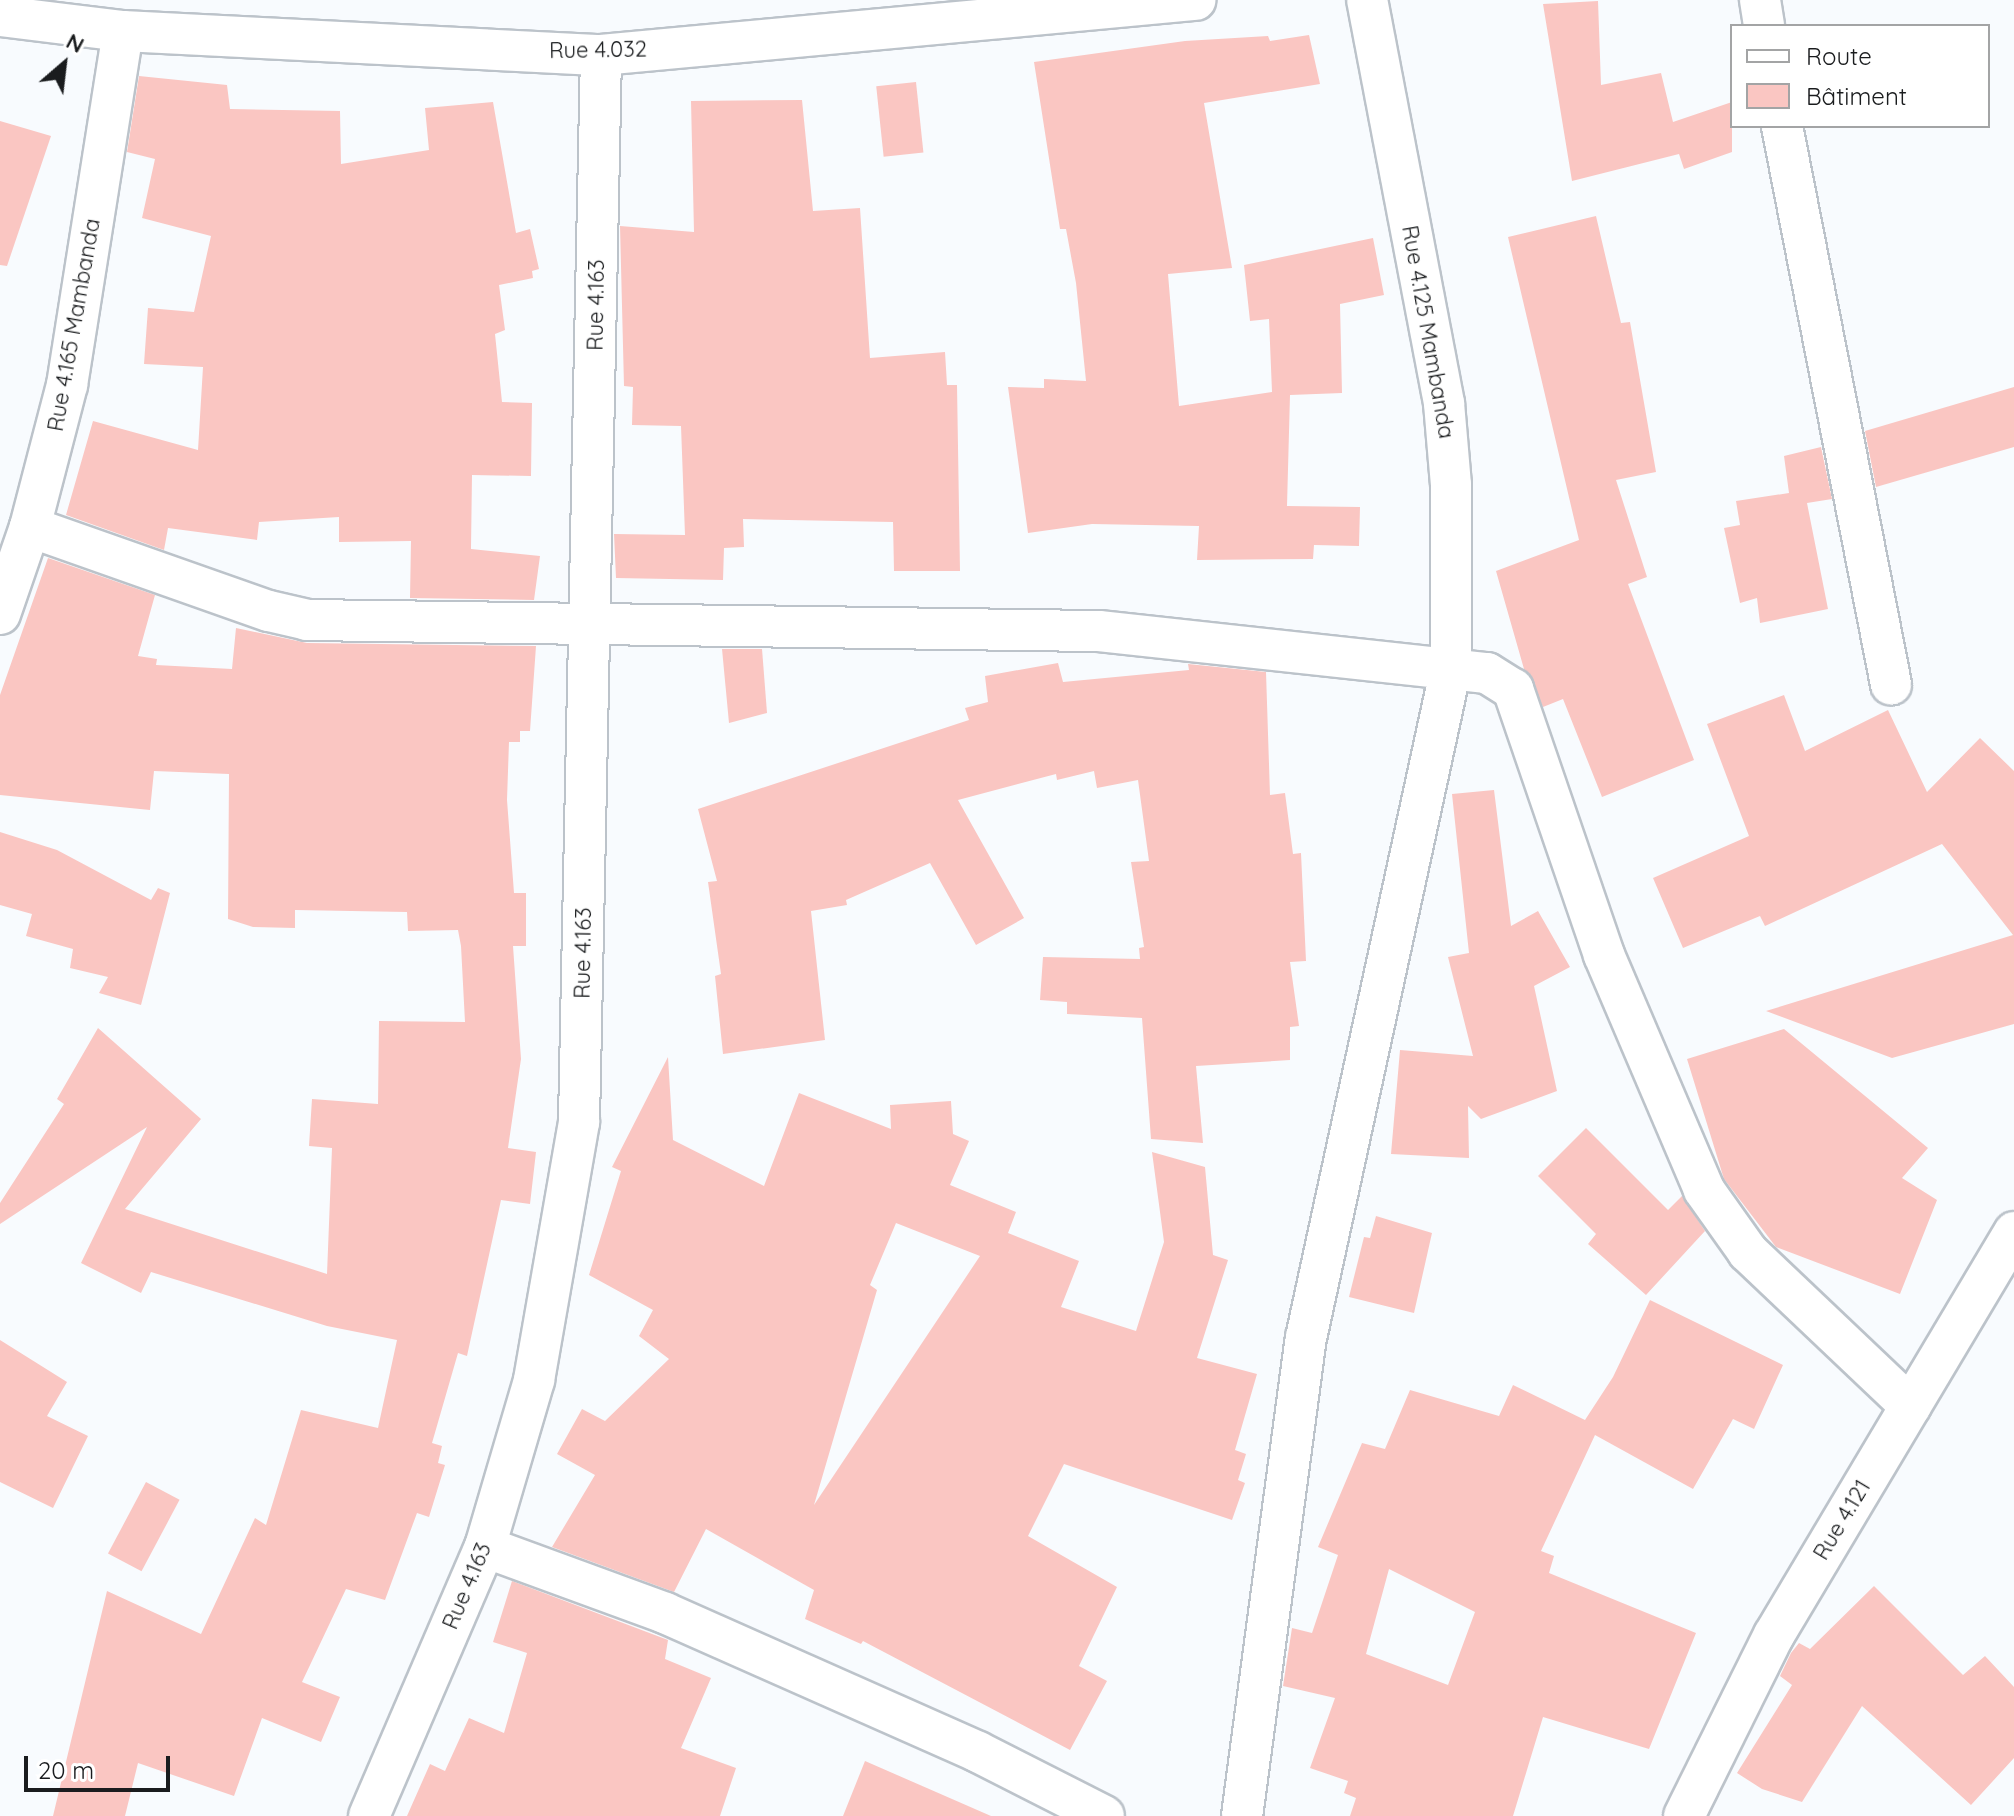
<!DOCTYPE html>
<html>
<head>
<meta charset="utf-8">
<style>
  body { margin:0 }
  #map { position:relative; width:2014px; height:1816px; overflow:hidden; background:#f8fbfe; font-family:Quicksand,sans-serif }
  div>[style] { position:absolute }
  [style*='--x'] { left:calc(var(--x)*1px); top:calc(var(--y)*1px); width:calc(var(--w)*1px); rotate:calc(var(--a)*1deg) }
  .building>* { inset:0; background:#fac6c2; transform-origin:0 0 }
  .roads { filter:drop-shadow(2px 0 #bcc3ca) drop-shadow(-2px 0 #bcc3ca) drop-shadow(0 2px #bcc3ca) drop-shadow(0 -2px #bcc3ca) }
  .minor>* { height:40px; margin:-20px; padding:0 20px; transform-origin:20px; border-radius:20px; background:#fff }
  span { translate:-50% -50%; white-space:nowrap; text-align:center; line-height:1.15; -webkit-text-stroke:8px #fff; paint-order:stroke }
  .street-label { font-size:22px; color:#1a1c1e }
  .legend { position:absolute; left:1730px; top:24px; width:260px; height:104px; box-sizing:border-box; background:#fff; border:2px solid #a3a4a5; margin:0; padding:10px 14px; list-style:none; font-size:24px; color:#1a1c1e }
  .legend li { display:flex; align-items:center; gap:16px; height:40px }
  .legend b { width:40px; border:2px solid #a3a4a5 }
  .north { position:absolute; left:24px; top:24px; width:80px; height:80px; -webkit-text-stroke:6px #fff; paint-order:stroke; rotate:28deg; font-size:22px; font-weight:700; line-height:32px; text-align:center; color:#1a1c1e }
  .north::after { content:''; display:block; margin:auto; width:28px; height:36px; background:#1a1c1e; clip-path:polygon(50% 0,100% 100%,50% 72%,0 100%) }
  .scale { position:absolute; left:24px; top:1756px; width:146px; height:36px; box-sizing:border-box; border:4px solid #1a1c1e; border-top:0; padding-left:10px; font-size:24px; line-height:28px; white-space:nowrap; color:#1a1c1e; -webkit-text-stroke:6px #fff; paint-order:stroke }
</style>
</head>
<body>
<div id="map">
  <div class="building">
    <i style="clip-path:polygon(1598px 1px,1601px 85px,1661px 73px,1673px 122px,1732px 102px,1732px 152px,1684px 169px,1679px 154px,1572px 181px,1543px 4px)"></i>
    <i style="clip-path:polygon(1309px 35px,1320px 84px,1204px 103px,1232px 268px,1168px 274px,1179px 406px,1272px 392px,1269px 319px,1250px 321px,1244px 265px,1373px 238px,1384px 295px,1340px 304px,1342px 393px,1290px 395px,1287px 506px,1360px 507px,1359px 546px,1314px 545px,1313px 559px,1197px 560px,1199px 526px,1092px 524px,1028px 533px,1008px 387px,1044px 388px,1044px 379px,1086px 381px,1076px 283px,1066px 229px,1060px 229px,1034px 62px,1185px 41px,1268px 36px,1270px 41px)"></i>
    <i style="clip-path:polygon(139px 76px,227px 85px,230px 109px,340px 111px,341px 164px,429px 150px,425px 108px,493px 102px,516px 233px,530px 229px,539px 269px,532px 271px,533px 278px,499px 285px,505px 330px,495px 334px,502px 402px,532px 403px,531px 476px,472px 475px,471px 549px,540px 556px,534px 600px,410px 598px,411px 541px,339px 542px,339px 517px,259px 522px,257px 540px,168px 528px,164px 550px,66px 515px,93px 421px,198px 450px,203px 367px,144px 364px,148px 308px,194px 312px,211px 236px,142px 218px,155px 159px,127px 152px)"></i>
    <i style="left:916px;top:82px;width:71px;height:40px;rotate:84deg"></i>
    <i style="clip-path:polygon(802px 100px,813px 211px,860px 208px,870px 358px,945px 352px,947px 385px,957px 385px,960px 571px,894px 571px,893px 522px,743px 519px,744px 547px,724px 548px,723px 580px,616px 578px,614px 534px,685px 535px,681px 426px,632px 425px,633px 387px,624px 386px,620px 226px,694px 232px,691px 101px)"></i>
    <i style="clip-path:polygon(0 121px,51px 136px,7px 266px,0 265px)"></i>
    <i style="clip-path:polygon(1596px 216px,1621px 323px,1630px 322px,1656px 472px,1616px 480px,1647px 577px,1628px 584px,1694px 760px,1602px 797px,1563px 699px,1543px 707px,1524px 669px,1496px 571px,1579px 540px,1508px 237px)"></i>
    <i style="clip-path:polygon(2014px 387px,2014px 447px,1876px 487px,1865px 431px)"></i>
    <i style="clip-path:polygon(1821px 447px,1832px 499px,1807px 503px,1828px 609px,1760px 623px,1757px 598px,1740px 603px,1724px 528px,1740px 525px,1736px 501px,1789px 493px,1784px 456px)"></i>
    <i style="clip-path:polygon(48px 558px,155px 595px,138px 656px,157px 659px,156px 665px,232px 669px,236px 628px,307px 643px,536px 646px,530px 731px,520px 731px,520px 742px,509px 742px,507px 800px,514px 893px,526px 893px,526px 946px,513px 946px,521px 1059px,508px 1148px,536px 1152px,530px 1204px,501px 1200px,467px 1356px,458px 1353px,432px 1443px,442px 1446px,438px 1463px,445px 1465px,429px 1517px,417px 1513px,385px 1600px,346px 1589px,302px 1682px,340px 1697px,321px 1742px,262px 1718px,234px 1796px,138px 1763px,125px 1816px,53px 1816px,107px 1591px,201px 1634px,255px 1518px,266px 1525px,301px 1410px,378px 1428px,397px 1340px,327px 1326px,151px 1272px,141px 1293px,81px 1263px,147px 1127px,0 1224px,0 1203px,64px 1104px,57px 1099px,98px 1028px,201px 1119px,125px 1209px,327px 1274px,332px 1148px,309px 1146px,312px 1099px,378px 1104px,379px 1021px,465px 1022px,461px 946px,458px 930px,408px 931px,407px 912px,295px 910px,295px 928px,253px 927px,228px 919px,229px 774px,154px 771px,150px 810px,0 795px,0 695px)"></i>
    <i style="clip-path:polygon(722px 649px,762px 649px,767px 713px,729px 723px)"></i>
    <i style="clip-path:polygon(1058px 663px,1063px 682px,1189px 670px,1188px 664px,1266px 672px,1270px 795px,1285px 793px,1293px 854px,1301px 853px,1306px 961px,1290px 962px,1299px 1026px,1290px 1027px,1290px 1060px,1196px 1066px,1203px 1143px,1151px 1139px,1142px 1018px,1067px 1014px,1067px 1002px,1040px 1000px,1043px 957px,1140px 959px,1139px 948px,1144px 947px,1131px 862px,1149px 861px,1138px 780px,1097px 788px,1094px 771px,1057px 780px,1056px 774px,958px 800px,1024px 918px,976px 945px,930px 863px,846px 900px,847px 905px,811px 911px,825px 1040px,723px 1054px,715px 976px,721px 974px,708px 882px,717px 881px,698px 809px,969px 720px,965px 708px,988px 702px,985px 676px)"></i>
    <i style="clip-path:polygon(1784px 695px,1805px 751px,1888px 710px,1927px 792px,1980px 738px,2014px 771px,2014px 1024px,1892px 1058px,1766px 1011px,2013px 935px,1942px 844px,1765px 926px,1760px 916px,1683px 948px,1653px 878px,1749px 836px,1707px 724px)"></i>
    <i style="clip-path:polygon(1494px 790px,1511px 926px,1538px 911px,1570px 967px,1534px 986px,1557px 1091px,1481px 1119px,1468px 1106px,1469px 1158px,1391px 1154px,1400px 1050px,1473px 1056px,1448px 957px,1469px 953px,1452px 794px)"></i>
    <i style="clip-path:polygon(0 832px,57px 850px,151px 900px,158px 888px,170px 893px,141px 1005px,99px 993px,108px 977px,70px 968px,73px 949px,26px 936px,32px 914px,0 905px)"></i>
    <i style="clip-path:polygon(1784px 1029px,1928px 1148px,1902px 1178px,1937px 1200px,1900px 1294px,1776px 1247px,1724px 1179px,1687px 1059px)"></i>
    <i style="clip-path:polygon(evenodd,668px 1057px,673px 1140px,764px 1186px,799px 1093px,891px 1129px,890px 1105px,951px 1101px,953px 1134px,969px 1141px,950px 1185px,1016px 1212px,1008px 1233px,1079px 1261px,1061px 1307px,1136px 1331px,1164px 1242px,1152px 1152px,1205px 1167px,1213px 1255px,1228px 1260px,1197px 1358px,1257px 1374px,1235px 1450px,1246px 1454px,1238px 1480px,1245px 1483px,1232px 1520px,1064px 1464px,1028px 1536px,1117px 1587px,1079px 1666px,1107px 1681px,1070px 1750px,863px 1641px,861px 1644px,805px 1619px,814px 1590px,706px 1529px,674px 1592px,552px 1547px,595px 1475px,557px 1454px,582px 1409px,605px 1421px,669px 1359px,639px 1336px,653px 1310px,589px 1275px,621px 1171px,612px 1167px,668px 1057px,896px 1223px,980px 1256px,814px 1505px,877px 1290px,870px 1285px,896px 1223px)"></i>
    <i style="clip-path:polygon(1586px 1128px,1668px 1210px,1682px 1196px,1705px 1231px,1646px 1295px,1588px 1244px,1596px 1234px,1538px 1176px)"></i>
    <i style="clip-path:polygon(1376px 1216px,1432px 1233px,1414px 1313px,1349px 1297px,1364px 1237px,1370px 1238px)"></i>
    <i style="clip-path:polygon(evenodd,1650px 1300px,1783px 1365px,1754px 1429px,1733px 1419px,1693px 1489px,1595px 1435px,1541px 1551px,1554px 1556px,1549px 1573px,1696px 1633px,1649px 1749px,1543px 1717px,1513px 1816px,1350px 1816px,1356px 1798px,1344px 1793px,1348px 1781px,1310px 1768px,1335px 1698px,1283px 1686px,1292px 1628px,1312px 1633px,1338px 1555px,1318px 1547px,1362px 1443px,1385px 1449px,1410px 1390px,1499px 1416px,1513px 1385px,1585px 1420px,1613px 1377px,1650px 1300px,1389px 1569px,1475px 1612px,1448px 1685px,1366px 1654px,1389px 1569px)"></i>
    <i style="clip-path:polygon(0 1340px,67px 1382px,47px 1416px,88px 1436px,53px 1508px,0 1482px)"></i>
    <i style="left:146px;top:1482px;width:38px;height:81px;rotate:28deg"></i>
    <i style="clip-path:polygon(512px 1581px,668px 1640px,665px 1659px,711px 1678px,681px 1748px,736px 1768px,720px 1816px,407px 1816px,430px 1764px,445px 1771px,469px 1718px,504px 1733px,527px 1653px,493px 1642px)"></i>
    <i style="clip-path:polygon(1874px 1586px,1963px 1675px,1985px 1656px,2014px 1687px,2014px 1758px,1971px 1805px,1862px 1706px,1802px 1802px,1762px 1789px,1737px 1773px,1792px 1685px,1780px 1676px,1791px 1653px,1799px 1643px,1810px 1649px)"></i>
    <i style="clip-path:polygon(865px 1761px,991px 1816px,843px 1816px)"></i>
  </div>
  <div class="roads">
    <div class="minor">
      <i style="--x:1760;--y:0;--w:26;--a:81"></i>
      <i style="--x:0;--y:16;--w:124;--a:7"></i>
      <i style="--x:123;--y:31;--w:479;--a:2.9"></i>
      <i style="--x:601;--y:55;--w:597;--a:-5.29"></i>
      <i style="--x:1782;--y:126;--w:569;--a:78.95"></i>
      <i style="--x:30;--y:527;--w:253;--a:19.4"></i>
      <i style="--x:269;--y:611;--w:39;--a:13"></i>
      <i style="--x:307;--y:620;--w:792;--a:0.8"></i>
      <i style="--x:1099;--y:631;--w:390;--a:6.2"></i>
      <i style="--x:1487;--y:673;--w:31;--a:32"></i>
      <i style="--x:1513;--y:689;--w:281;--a:71.1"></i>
      <i style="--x:1604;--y:955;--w:255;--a:66.9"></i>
      <i style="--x:1704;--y:1190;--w:76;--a:54.6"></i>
      <i style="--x:1748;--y:1252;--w:224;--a:43.5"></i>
      <i style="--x:0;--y:614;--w:92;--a:-71"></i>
      <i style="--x:30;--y:527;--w:147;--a:-75.4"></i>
      <i style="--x:67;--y:385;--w:358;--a:-81"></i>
      <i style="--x:485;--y:1547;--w:192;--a:20.1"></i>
      <i style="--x:665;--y:1613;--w:342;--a:23.9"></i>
      <i style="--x:978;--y:1752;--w:141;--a:26.9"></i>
      <i style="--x:369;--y:1816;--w:293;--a:-66.7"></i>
      <i style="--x:485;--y:1547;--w:174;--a:-73.6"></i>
      <i style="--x:534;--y:1380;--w:262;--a:-80.1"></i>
      <i style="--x:579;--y:1122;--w:1067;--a:-88.82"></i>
      <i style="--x:1242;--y:1816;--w:482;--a:-82.4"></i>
      <i style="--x:1306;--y:1338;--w:686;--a:-77.79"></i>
      <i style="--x:1451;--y:668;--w:183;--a:-90"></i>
      <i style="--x:1451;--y:485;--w:82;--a:-94.9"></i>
      <i style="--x:1444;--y:403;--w:410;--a:-100.8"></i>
      <i style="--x:1684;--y:1816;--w:202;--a:-63.6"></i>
      <i style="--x:1774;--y:1635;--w:469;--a:-59.2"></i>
    </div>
  </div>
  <div class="street-label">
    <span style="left:598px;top:50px;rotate:-1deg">Rue 4.032</span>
    <span style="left:596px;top:305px;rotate:-89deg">Rue 4.163</span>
    <span style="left:74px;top:325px;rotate:-80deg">Rue 4.165 Mambanda</span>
    <span style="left:1428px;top:332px;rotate:80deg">Rue 4.125 Mambanda</span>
    <span style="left:583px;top:953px;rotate:-89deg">Rue 4.163</span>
    <span style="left:1842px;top:1520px;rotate:-59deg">Rue 4.121</span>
    <span style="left:467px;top:1586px;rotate:-67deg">Rue 4.163</span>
  </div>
  <ul class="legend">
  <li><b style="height:10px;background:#fff"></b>Route</li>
  <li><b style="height:22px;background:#fac6c2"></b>Bâtiment</li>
  </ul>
  <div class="north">N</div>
  <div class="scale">20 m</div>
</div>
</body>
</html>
